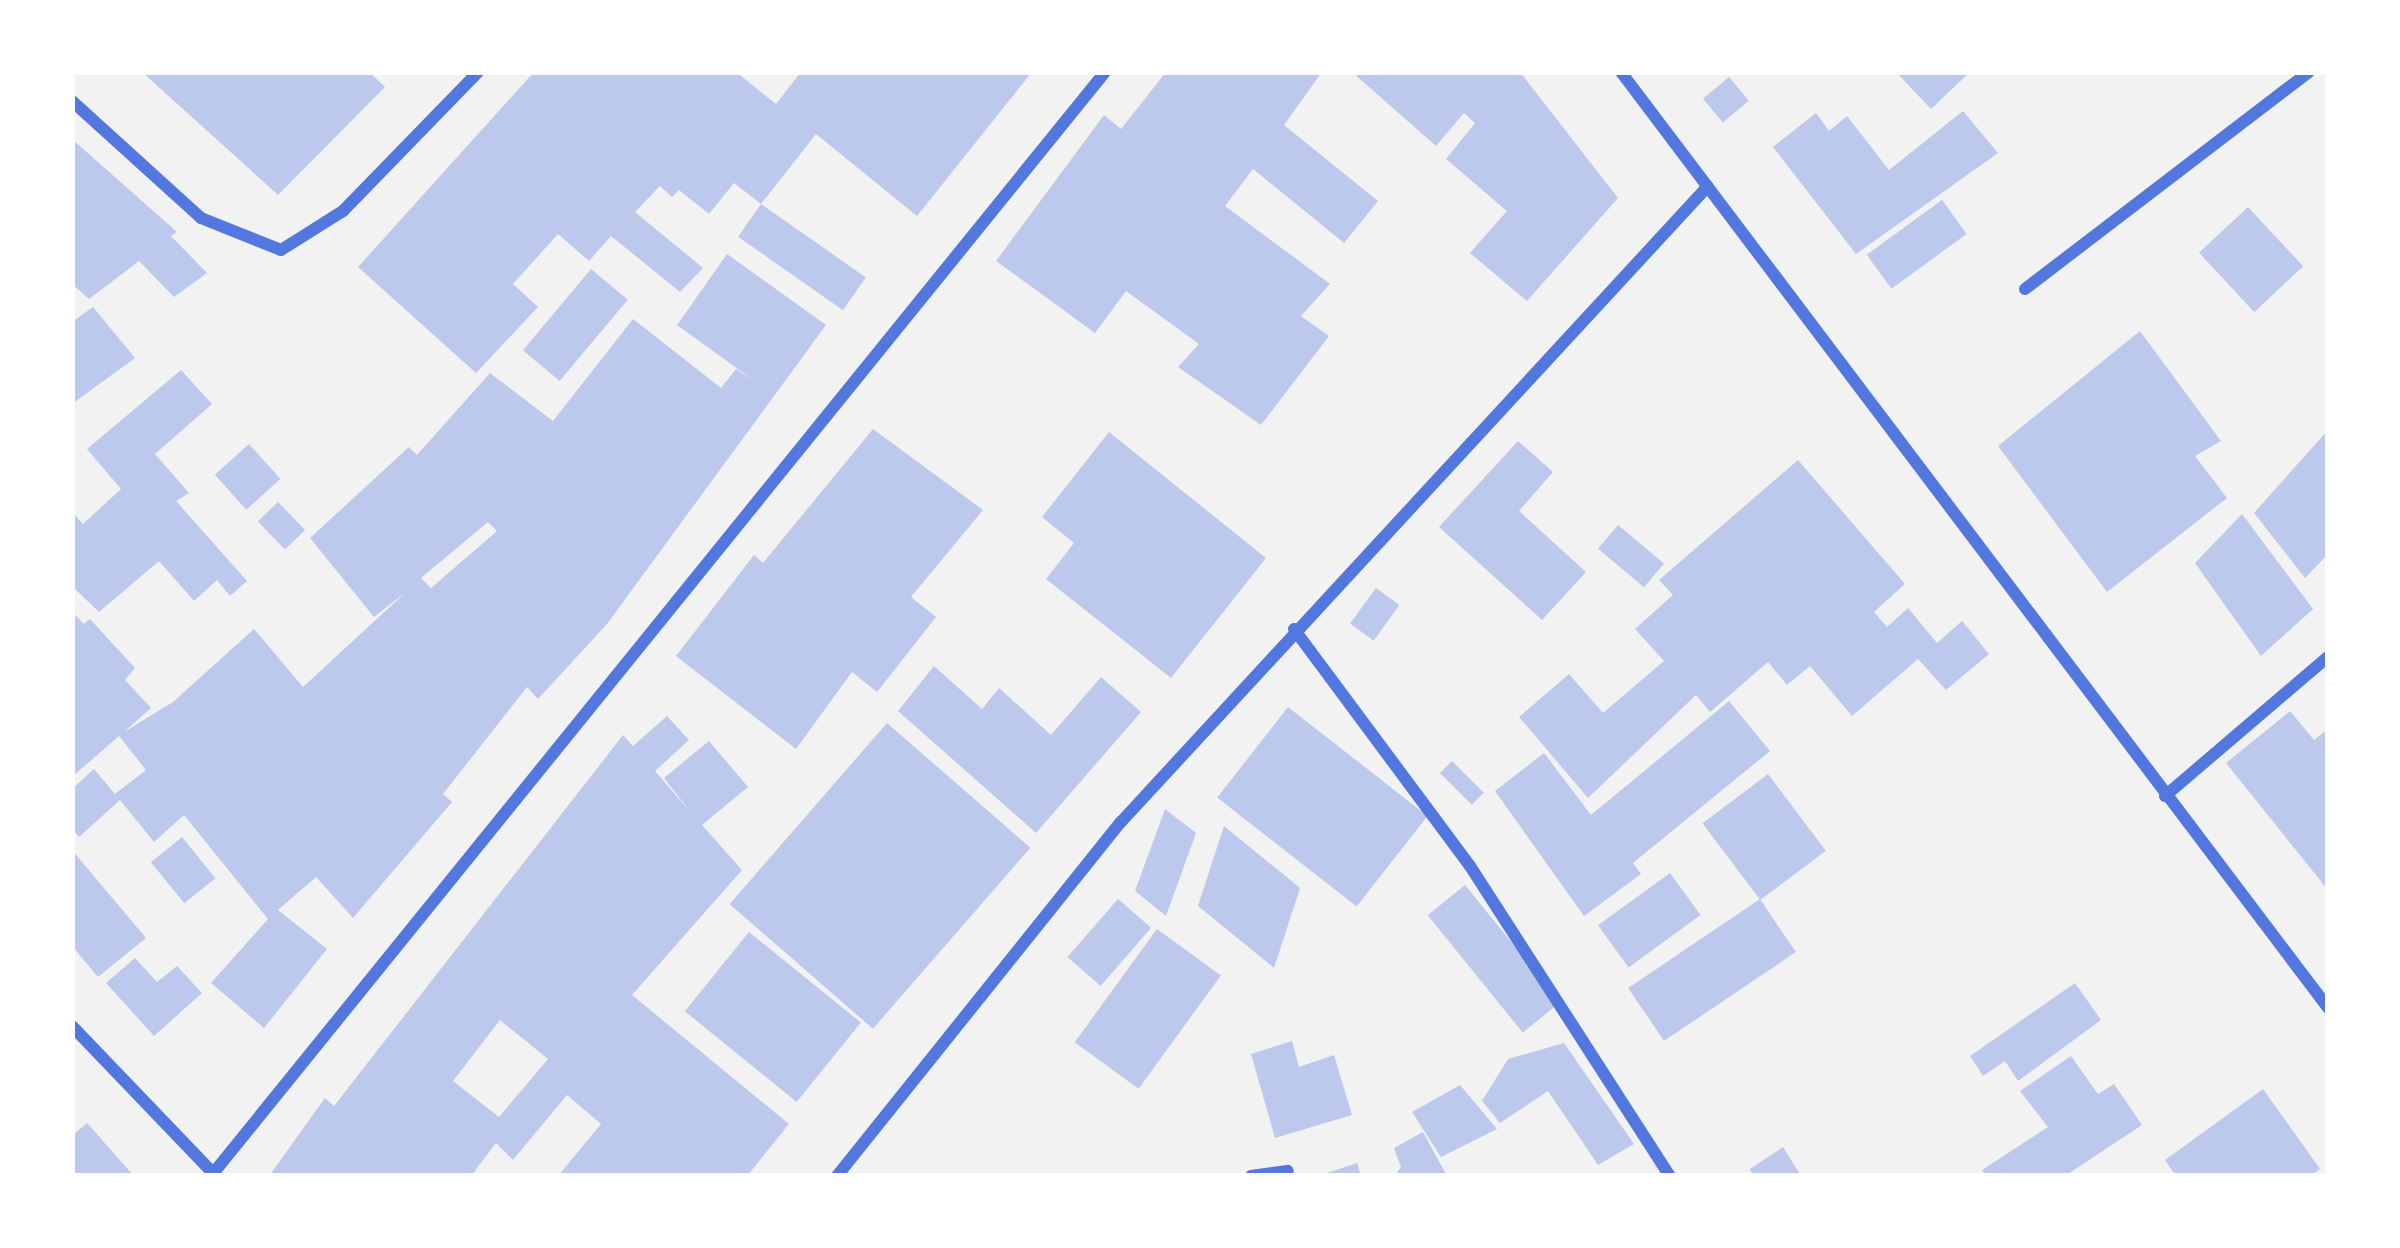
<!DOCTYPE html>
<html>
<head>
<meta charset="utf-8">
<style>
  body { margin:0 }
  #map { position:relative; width:2400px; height:1248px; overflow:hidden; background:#f2f2f2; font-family:"Noto Sans",sans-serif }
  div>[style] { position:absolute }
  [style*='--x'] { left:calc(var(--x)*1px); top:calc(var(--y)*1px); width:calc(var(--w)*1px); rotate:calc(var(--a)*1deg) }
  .building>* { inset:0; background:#bdc9ec; transform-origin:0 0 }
  .minor>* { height:12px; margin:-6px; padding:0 6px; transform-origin:6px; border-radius:6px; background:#5277de }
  span { translate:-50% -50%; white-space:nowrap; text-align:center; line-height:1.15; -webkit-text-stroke:12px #fff; paint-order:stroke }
  .frame { position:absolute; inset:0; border:75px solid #fff; pointer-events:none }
</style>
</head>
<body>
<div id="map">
  <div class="building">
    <i style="clip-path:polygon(142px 72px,369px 72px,385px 87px,278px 195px)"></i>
    <i style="clip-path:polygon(534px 72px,736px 72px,776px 104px,801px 72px,1032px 72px,917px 216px,816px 134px,761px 204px,734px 183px,709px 214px,679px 190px,672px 197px,660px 186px,635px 212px,703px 268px,680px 292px,611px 236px,589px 261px,558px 234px,513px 284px,538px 307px,476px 373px,358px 267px)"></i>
    <i style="clip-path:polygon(1166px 72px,1322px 72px,1284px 125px,1378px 201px,1344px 243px,1253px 169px,1225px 206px,1330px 284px,1301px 316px,1329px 336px,1261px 425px,1178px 367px,1199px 344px,1126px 291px,1095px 333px,996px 261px,1104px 115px,1121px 129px)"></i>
    <i style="clip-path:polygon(1352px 72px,1520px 72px,1618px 198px,1527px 301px,1470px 253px,1507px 211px,1446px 159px,1475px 123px,1464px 113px,1436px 146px)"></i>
    <i style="clip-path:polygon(1896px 72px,1970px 72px,1931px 109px)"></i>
    <i style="left:1729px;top:77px;width:31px;height:34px;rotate:50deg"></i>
    <i style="clip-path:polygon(1963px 111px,1998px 153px,1856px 254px,1773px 147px,1816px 113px,1829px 131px,1847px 116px,1889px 170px)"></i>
    <i style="clip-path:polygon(72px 139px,177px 232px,171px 236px,207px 273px,174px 297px,139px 261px,89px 299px,72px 284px)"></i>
    <i style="left:1942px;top:200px;width:42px;height:93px;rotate:54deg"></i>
    <i style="left:761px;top:204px;width:128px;height:40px;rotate:35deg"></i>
    <i style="left:2248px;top:207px;width:81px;height:67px;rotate:47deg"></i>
    <i style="clip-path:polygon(evenodd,727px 254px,826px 325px,607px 624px,538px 699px,527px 687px,443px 794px,452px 802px,353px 918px,316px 877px,278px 910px,327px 949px,264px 1028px,211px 983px,268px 919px,184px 815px,154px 842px,120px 800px,79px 837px,72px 829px,72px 789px,94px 769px,115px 794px,146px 770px,119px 736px,72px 777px,72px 612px,84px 624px,90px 619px,135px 668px,125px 680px,151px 708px,124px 732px,173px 702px,254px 629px,303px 687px,406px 592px,374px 617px,310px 538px,409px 447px,417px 455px,490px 373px,553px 421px,633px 319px,721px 388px,736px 369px,753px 380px,677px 325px,727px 254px,488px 522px,497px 531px,431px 588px,421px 578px,488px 522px)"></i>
    <i style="left:591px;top:269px;width:48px;height:106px;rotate:40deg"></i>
    <i style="clip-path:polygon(93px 307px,135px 358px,72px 404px,72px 322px)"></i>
    <i style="clip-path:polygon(2140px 331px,2221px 441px,2195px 456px,2227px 498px,2107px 592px,1998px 446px)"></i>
    <i style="clip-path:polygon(181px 370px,212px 404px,155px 454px,189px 493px,176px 501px,247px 581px,230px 596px,217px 580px,194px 601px,159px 561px,99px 612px,72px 586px,72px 512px,83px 524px,121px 489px,87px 449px)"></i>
    <i style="clip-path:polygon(873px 429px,983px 510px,911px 597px,936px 617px,877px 692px,852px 672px,796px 749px,676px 656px,754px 555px,763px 563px)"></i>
    <i style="clip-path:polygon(2328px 430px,2328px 554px,2305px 578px,2254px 513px)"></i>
    <i style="clip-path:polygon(1109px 432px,1266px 558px,1171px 678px,1046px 579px,1074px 543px,1042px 517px)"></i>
    <i style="clip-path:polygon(1518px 441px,1553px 472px,1519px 511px,1586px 572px,1542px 620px,1439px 527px)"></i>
    <i style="left:249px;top:444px;width:47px;height:46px;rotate:48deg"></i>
    <i style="clip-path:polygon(1798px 460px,1905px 584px,1874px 612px,1887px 627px,1908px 608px,1937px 643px,1962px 621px,1989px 654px,1946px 690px,1918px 659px,1852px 716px,1810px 666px,1787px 685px,1768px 662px,1710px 712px,1696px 695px,1588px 798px,1519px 717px,1569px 674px,1603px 713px,1664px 661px,1635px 629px,1673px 595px,1659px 580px)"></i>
    <i style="left:278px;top:502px;width:39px;height:28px;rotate:46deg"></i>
    <i style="clip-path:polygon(2242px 514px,2313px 609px,2261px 656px,2195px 563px)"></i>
    <i style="left:1618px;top:525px;width:60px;height:31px;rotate:40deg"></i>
    <i style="left:1376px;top:588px;width:29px;height:44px;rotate:36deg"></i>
    <i style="clip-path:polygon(934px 666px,982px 709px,999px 688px,1051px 735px,1101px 677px,1141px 712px,1036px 833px,898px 711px)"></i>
    <i style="clip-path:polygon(1729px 701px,1770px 751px,1633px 863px,1641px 874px,1584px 916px,1495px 791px,1544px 753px,1591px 815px)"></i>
    <i style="left:1288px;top:707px;width:177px;height:115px;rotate:38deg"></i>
    <i style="clip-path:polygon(2290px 711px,2314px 740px,2328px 729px,2328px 890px,2226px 763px)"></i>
    <i style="clip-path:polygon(evenodd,667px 716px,689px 740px,655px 771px,692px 814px,664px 778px,709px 741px,748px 787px,702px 825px,742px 870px,632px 995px,789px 1124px,747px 1176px,558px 1176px,601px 1124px,567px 1095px,513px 1160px,496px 1143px,471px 1176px,269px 1176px,325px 1098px,334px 1106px,623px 735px,633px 746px,667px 716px,500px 1020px,548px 1059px,499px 1117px,453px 1081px,500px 1020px)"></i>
    <i style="left:887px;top:723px;width:190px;height:240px;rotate:41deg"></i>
    <i style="left:1452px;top:761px;width:45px;height:17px;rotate:45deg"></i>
    <i style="left:1768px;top:774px;width:96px;height:82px;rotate:53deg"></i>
    <i style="clip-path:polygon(1165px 809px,1196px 833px,1166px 916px,1135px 891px)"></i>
    <i style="clip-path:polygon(1224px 826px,1300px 888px,1274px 968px,1198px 906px)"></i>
    <i style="left:182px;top:837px;width:53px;height:40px;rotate:51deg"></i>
    <i style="clip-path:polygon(72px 850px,146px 938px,98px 977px,72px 946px)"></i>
    <i style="left:1670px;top:873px;width:52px;height:89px;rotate:54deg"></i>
    <i style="left:1465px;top:885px;width:151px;height:48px;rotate:51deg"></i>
    <i style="left:1118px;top:899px;width:44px;height:77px;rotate:41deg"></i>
    <i style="left:1760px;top:899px;width:64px;height:159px;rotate:56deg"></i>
    <i style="left:1157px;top:929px;width:79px;height:140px;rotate:36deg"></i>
    <i style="left:749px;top:932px;width:144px;height:102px;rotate:39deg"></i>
    <i style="clip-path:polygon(135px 958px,157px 982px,177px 966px,202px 993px,154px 1036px,106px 983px)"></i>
    <i style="clip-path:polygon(2075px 983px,2101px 1020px,2018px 1081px,2005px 1061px,1983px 1076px,1970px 1056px)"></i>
    <i style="clip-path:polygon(1292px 1041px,1299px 1067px,1334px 1055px,1352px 1115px,1275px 1138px,1251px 1054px)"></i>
    <i style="clip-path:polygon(1564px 1043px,1634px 1144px,1598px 1165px,1548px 1091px,1500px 1123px,1482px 1101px,1508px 1059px)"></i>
    <i style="clip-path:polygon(2071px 1056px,2098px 1094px,2114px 1084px,2142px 1125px,2065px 1176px,1986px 1176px,1982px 1170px,2048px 1127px,2020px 1091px)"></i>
    <i style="clip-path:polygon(1460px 1085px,1497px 1129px,1441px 1157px,1412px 1112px)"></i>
    <i style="clip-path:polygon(2263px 1089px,2320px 1169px,2310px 1176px,2176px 1176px,2165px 1160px)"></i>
    <i style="clip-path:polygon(87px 1123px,134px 1176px,72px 1176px,72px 1136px)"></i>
    <i style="clip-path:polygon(1423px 1132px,1447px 1176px,1394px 1176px,1401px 1167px,1394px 1148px)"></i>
    <i style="clip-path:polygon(1783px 1147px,1801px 1176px,1754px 1176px,1750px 1169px)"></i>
    <i style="clip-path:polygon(1357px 1163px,1361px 1176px,1322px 1176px,1321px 1175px)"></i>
  </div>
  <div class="minor">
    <i style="--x:1621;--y:72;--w:1173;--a:52.93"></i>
    <i style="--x:72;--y:101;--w:174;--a:42.2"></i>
    <i style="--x:201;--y:218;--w:86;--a:21.8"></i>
    <i style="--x:281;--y:250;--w:73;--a:-32.2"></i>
    <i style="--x:343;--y:211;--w:194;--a:-45.8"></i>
    <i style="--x:2025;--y:289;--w:357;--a:-37.4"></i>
    <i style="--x:1294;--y:629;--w:295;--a:53.4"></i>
    <i style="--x:1470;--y:866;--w:369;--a:57.2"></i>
    <i style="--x:2165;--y:796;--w:214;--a:-40.5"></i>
    <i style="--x:72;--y:1026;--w:204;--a:46.2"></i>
    <i style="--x:211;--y:1176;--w:1421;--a:-51"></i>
    <i style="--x:837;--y:1176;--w:454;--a:-51.3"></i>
    <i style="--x:1121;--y:822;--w:865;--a:-47.29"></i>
    <i style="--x:1251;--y:1176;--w:37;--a:-8"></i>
  </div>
  <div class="frame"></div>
</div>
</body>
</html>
